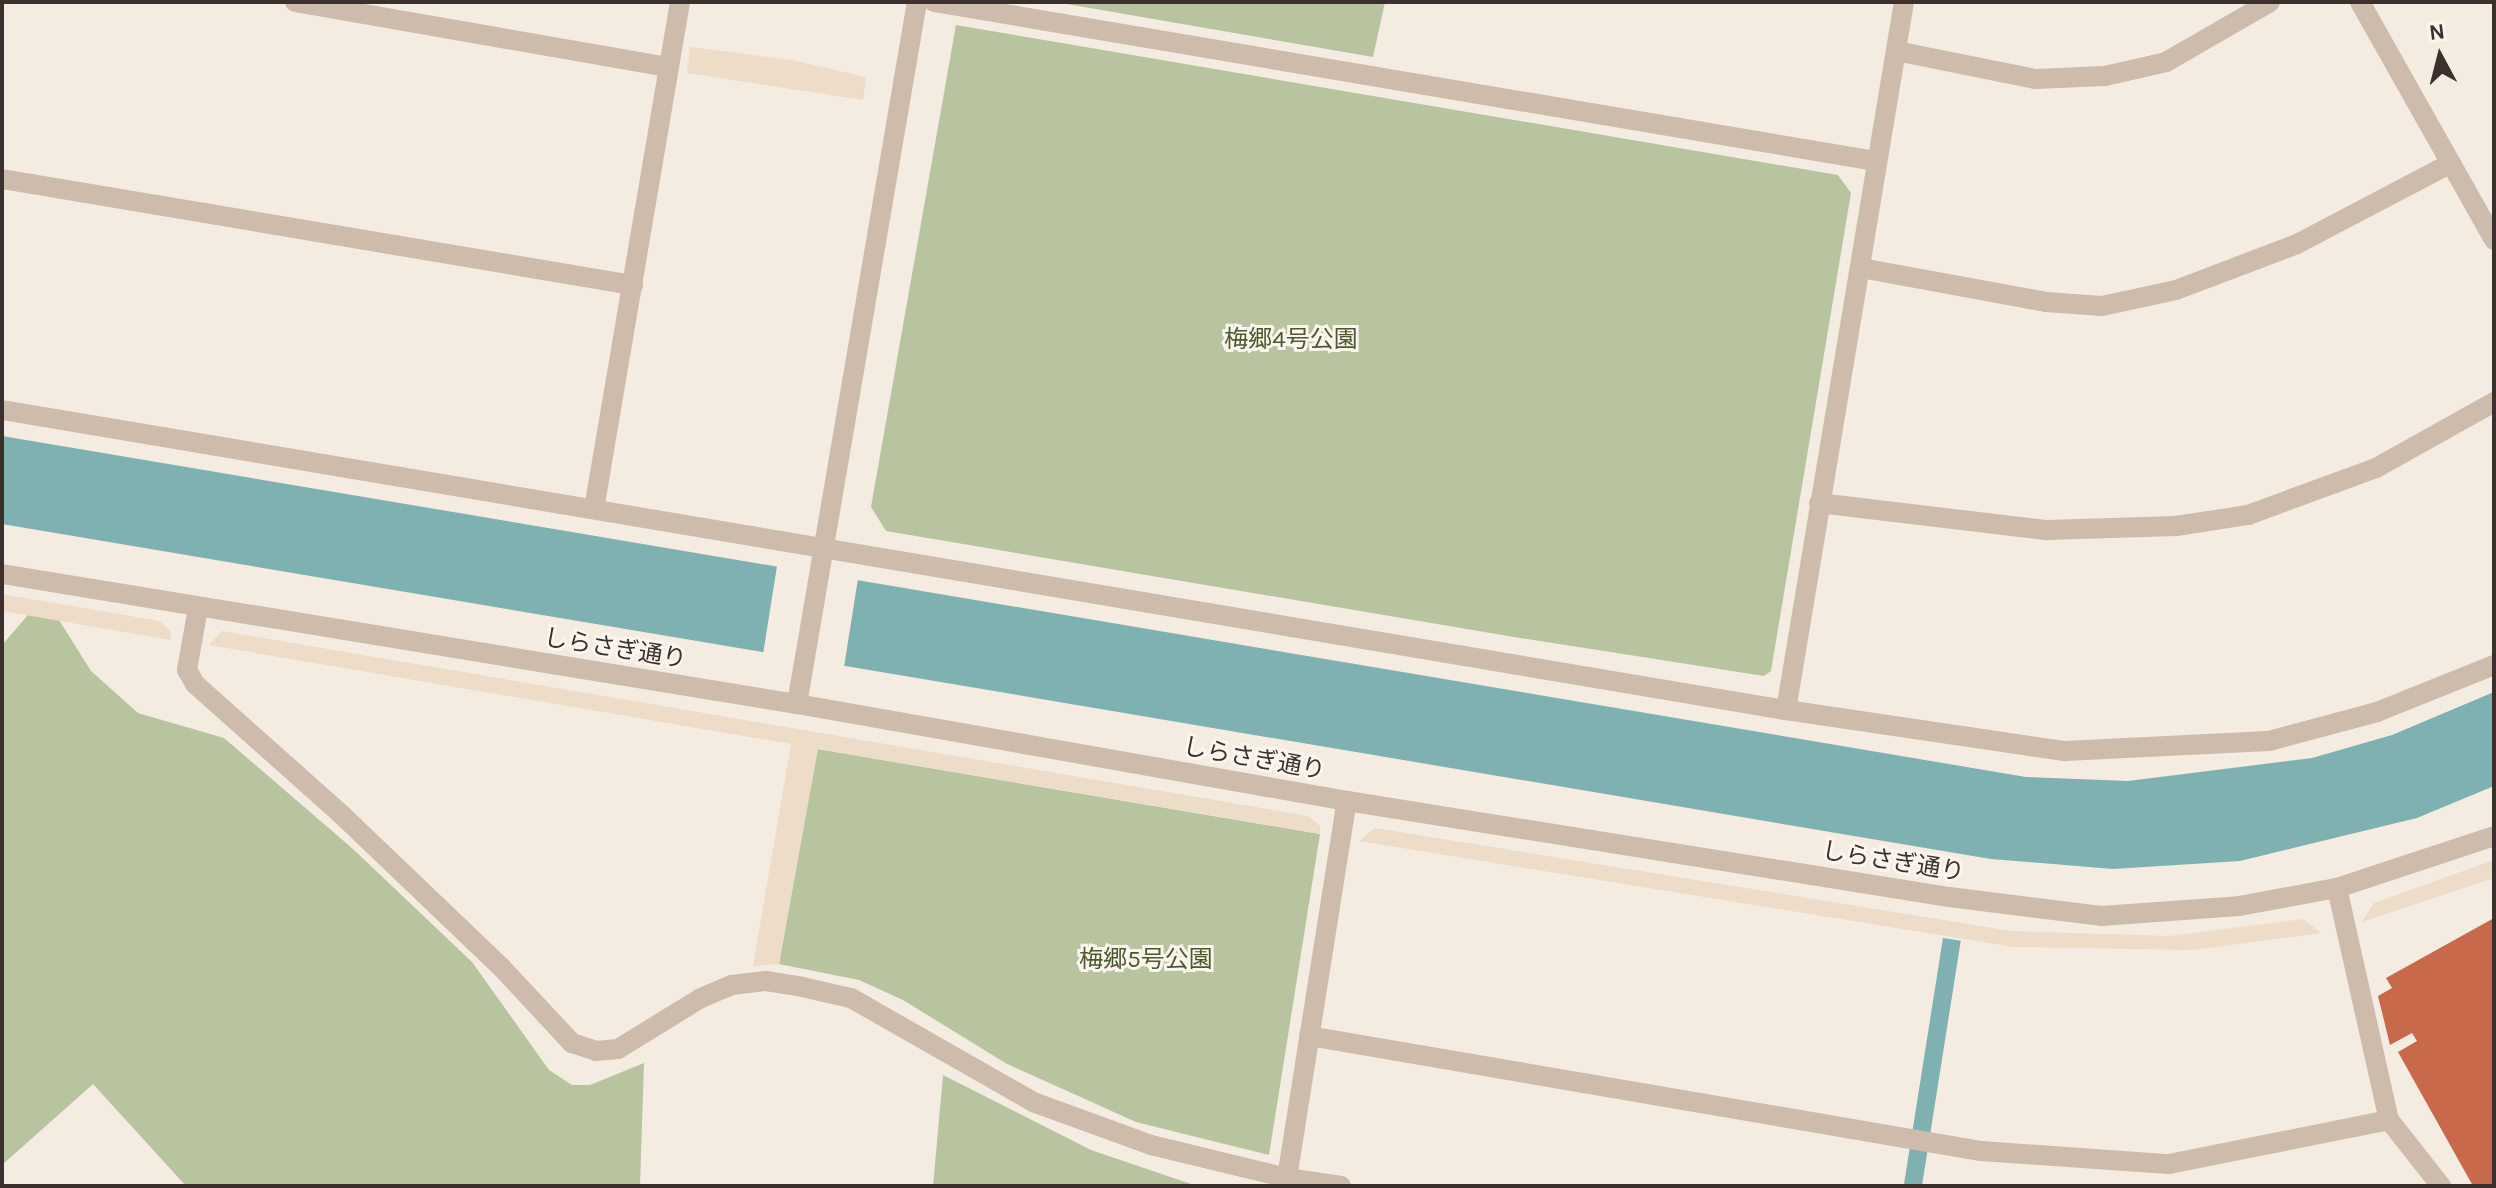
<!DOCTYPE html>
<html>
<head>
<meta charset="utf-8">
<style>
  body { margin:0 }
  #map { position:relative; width:2496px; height:1188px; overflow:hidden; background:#f4ebe1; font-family:Karla,"Noto Sans JP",sans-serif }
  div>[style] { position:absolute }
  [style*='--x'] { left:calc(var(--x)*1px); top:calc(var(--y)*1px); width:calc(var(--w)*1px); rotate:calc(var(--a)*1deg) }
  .green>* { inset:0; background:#b8c4a0 }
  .plaza>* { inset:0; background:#ecdcc8 }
  .water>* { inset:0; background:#7fb0b2; transform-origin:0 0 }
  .pier>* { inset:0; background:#f4ebe1; transform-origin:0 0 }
  .building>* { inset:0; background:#c8694b }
  .minor>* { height:20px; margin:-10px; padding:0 10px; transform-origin:10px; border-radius:10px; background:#cdbbac }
  .tertiary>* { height:20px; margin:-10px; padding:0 10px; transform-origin:10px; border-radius:10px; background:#cdbbac }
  span { translate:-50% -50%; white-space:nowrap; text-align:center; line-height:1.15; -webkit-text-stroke:6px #fbf5ee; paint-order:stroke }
  .park-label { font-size:24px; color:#4a5a2e }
  .street-label { font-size:24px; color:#3b302b }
  .frame { position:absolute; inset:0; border:4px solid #3b302b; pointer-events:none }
  .north { position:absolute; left:2400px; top:16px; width:80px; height:80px; -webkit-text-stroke:6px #fbf5ee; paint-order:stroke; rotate:353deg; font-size:22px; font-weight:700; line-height:32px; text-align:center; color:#3b302b }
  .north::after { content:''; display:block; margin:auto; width:28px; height:36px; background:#3b302b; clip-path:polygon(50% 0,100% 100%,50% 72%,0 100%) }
</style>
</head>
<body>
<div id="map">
  <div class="green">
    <i style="clip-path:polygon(1055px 2px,1385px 2px,1373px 57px)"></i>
    <i style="clip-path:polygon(956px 25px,1838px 175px,1851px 193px,1771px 671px,1764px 676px,1520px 638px,886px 531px,871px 507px)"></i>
    <i style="clip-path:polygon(28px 615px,59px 620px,91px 671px,138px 713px,224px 738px,353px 849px,472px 962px,549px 1070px,572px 1085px,590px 1085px,644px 1063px,640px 1186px,186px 1186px,93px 1084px,2px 1165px,2px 645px)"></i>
    <i style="clip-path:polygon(817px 749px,1320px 834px,1269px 1155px,1136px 1122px,1007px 1064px,903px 1000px,859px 980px,779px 964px)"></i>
    <i style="clip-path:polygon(943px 1075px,1091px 1150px,1197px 1186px,933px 1186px)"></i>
  </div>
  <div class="plaza">
    <i style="clip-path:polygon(690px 47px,791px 60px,866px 77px,863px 100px,687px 73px)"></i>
    <i style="clip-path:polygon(2px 594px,159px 621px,170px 630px,171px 640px,2px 611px)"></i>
    <i style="clip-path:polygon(222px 631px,1308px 816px,1320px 826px,1320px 834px,818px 749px,779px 964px,753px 966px,791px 744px,209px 645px)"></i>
    <i style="clip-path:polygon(1375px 828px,2011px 931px,2169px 936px,2303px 919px,2321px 933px,2193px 950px,2014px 947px,1359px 841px)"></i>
    <i style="clip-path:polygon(2494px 860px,2494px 878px,2362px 922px,2374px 903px)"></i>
  </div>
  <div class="water">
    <i style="clip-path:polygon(2px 436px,2026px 777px,2128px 781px,2312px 758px,2392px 735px,2494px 692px,2494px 786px,2417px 818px,2240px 861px,2113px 869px,1991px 859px,2px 524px)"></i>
    <i style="left:1943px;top:938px;width:18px;height:251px;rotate:9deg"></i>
  </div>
  <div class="pier">
    <i style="left:777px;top:566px;width:82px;height:92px;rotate:9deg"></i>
  </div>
  <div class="building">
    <i style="clip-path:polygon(2494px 918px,2494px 1184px,2473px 1186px,2398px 1052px,2417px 1041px,2412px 1033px,2390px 1045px,2378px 996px,2392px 988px,2386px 978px)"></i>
  </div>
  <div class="minor">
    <i style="--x:295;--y:2;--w:379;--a:9.9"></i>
    <i style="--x:934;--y:2;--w:954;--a:9.59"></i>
    <i style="--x:2360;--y:2;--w:273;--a:60.6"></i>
    <i style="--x:1896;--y:51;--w:142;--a:11.4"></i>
    <i style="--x:2035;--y:79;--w:70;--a:-2.5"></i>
    <i style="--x:2105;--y:76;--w:63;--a:-12.9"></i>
    <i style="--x:2166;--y:62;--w:120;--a:-30"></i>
    <i style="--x:2;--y:179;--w:640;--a:9.54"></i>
    <i style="--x:1861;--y:268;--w:188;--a:10.4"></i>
    <i style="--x:2046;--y:302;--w:56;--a:4.1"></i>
    <i style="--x:2102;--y:306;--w:76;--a:-12.2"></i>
    <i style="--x:2176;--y:290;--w:129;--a:-20.8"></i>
    <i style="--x:2297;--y:244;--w:174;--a:-27.7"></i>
    <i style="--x:2;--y:410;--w:1809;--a:9.55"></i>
    <i style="--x:1786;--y:710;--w:282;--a:8.4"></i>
    <i style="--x:2065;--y:751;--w:204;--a:-2.8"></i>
    <i style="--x:2269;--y:741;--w:112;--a:-15"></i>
    <i style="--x:2377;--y:712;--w:126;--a:-21.9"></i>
    <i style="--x:1819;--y:503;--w:230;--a:6.8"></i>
    <i style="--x:2047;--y:530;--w:129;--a:-1.8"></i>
    <i style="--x:2176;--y:526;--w:73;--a:-8.7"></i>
    <i style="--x:2248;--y:515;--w:136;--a:-20.2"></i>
    <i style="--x:2376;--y:468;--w:135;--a:-29.2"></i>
    <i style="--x:594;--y:509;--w:514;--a:-80.37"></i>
    <i style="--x:198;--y:608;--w:63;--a:100.1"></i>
    <i style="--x:187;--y:670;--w:16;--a:60"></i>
    <i style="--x:195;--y:684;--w:198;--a:41.7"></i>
    <i style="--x:343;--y:816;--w:220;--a:43.7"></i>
    <i style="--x:502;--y:968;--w:103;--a:47"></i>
    <i style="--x:572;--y:1043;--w:25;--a:18"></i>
    <i style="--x:596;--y:1051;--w:22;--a:-5"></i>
    <i style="--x:618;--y:1049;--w:97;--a:-31.6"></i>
    <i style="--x:701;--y:998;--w:34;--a:-23"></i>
    <i style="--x:732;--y:985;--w:34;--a:-7"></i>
    <i style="--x:766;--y:981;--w:36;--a:9"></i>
    <i style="--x:802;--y:987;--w:50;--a:12.7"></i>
    <i style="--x:851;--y:998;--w:210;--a:29.7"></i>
    <i style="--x:1033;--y:1102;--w:126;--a:20"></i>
    <i style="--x:1151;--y:1145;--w:140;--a:13.6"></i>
    <i style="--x:1786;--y:710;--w:718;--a:-80.54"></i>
    <i style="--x:2337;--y:888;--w:238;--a:77.4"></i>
    <i style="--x:2389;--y:1120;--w:84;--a:51.8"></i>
    <i style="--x:1309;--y:1036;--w:682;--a:9.71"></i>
    <i style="--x:1981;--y:1151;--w:188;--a:4"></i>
    <i style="--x:2169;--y:1164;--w:224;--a:-11.3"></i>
    <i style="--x:1341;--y:1186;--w:55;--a:-171.6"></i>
    <i style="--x:1287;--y:1178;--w:382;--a:-81"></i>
  </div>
  <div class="tertiary">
    <i style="--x:2;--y:574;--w:806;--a:9.29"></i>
    <i style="--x:797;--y:704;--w:558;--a:10"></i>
    <i style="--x:1347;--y:801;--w:610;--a:9.06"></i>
    <i style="--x:1949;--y:897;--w:153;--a:7.1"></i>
    <i style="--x:2101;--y:916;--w:138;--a:-4.1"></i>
    <i style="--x:2239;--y:906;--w:100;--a:-10.4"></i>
    <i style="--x:2337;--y:888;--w:165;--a:-18.3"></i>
    <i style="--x:797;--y:704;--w:712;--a:-80.3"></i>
  </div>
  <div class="park-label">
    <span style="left:1291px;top:340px">梅郷4号公園</span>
    <span style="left:1146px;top:960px">梅郷5号公園</span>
  </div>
  <div class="street-label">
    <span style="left:615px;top:649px;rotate:9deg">しらさぎ通り</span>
    <span style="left:1254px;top:759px;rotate:10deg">しらさぎ通り</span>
    <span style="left:1893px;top:862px;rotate:9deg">しらさぎ通り</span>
  </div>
  <div class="frame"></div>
  <div class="north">N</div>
</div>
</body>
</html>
